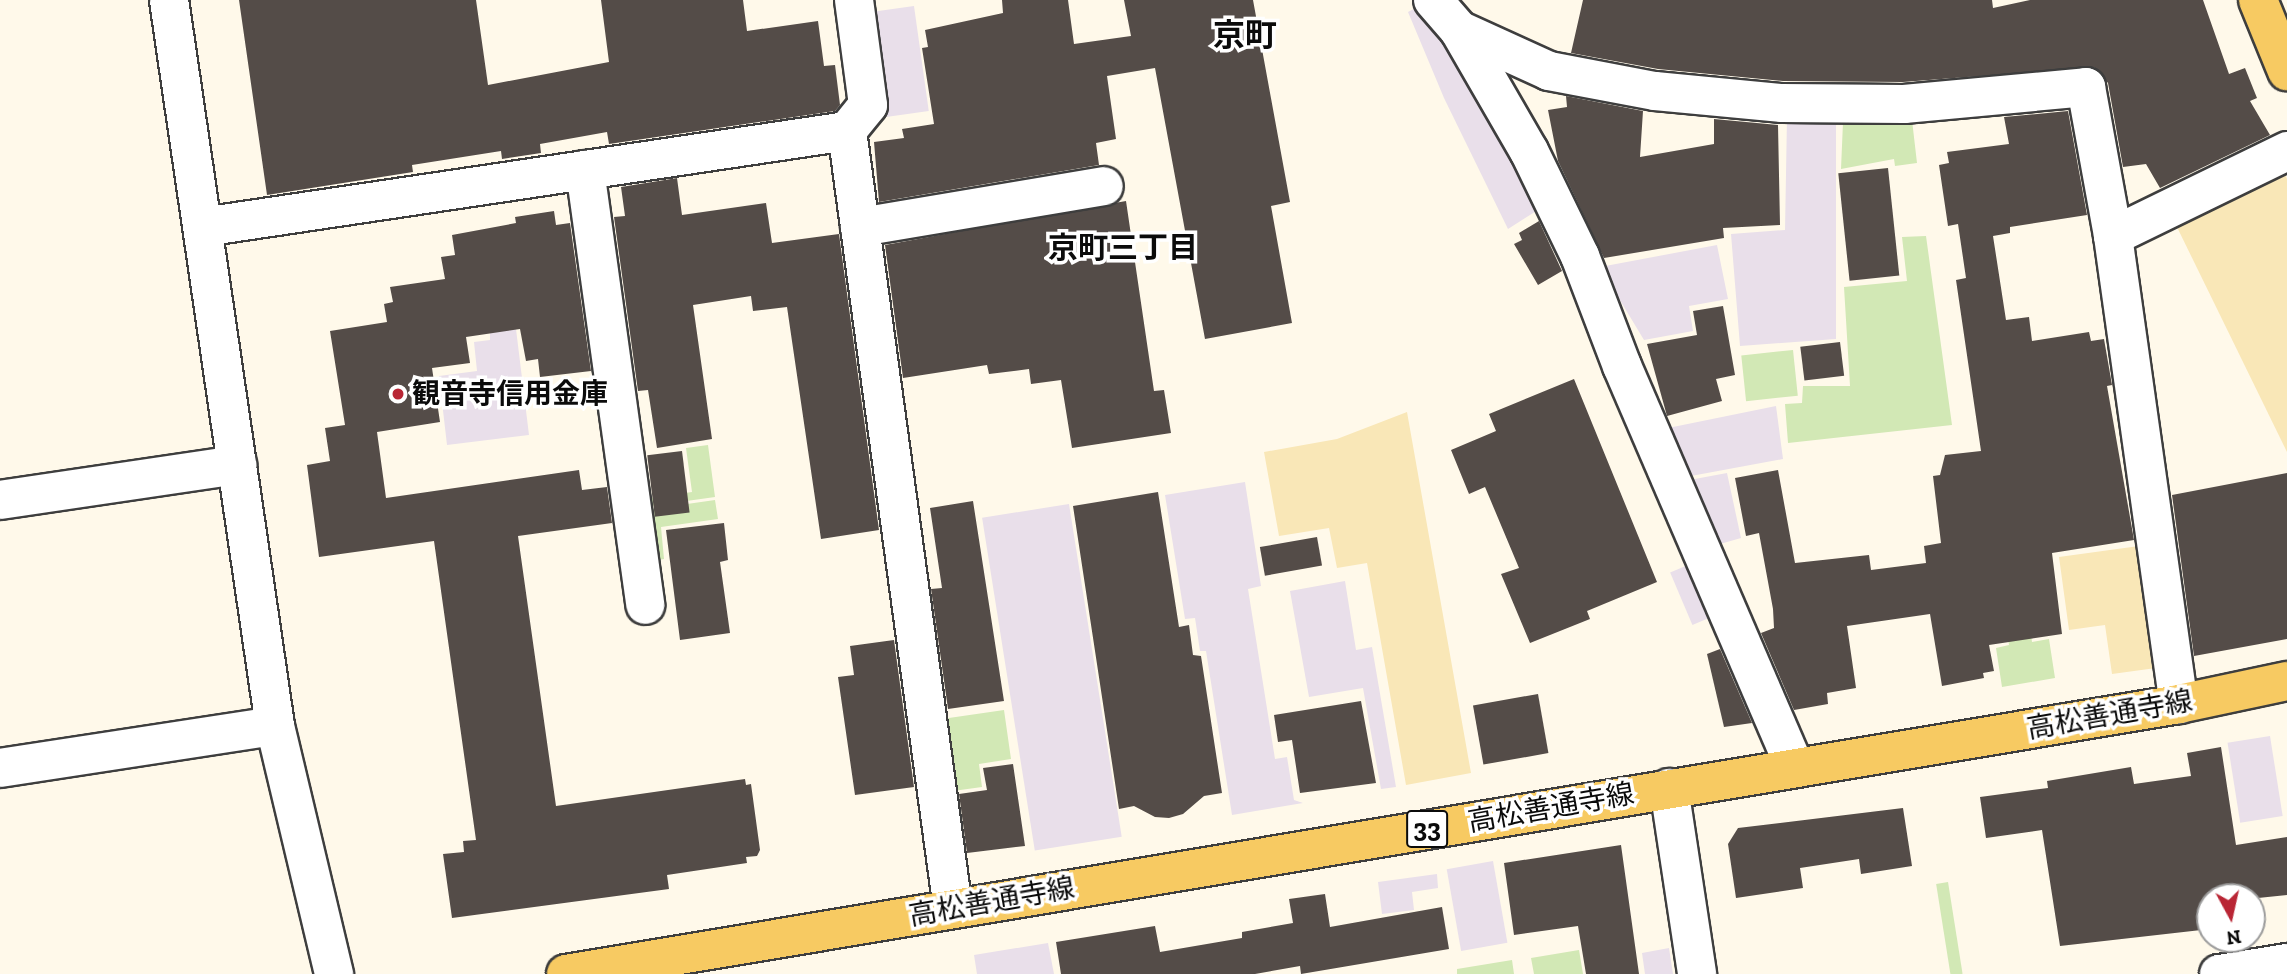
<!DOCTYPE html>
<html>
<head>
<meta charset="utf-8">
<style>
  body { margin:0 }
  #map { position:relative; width:2287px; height:974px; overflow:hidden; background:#fff9ea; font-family:"Zilla Slab","Noto Sans JP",serif }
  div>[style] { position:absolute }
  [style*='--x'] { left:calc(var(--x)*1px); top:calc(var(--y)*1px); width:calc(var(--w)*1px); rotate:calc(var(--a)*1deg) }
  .industrial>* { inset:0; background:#e9dfea; transform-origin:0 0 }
  .green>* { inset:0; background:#d2e8b5; transform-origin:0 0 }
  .sand>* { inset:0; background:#f9e7b7 }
  .building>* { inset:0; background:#544c48; transform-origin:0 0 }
  .roads { filter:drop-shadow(2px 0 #3e3e3e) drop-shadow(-2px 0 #3e3e3e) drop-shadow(0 2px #3e3e3e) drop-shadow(0 -2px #3e3e3e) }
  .minor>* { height:38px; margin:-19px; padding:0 19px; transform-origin:19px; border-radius:19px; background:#fff }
  .major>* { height:38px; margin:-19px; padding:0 19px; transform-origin:19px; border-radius:19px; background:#f7ca62 }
  .dots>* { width:19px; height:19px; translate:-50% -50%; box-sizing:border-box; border:4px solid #fff; border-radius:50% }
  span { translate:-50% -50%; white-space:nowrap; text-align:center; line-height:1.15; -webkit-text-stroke:7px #fff; paint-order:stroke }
  .shield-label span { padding:2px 5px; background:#fff; border:2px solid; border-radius:5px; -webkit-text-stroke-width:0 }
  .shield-label { font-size:26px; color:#0b0b0b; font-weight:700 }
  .poi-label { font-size:28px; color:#0b0b0b; font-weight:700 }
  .left { translate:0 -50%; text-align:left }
  .street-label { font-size:28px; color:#0b0b0b }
  .neighbourhood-label { font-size:30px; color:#0b0b0b; font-weight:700 }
  .quarter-label { font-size:32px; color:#0b0b0b; font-weight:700 }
  .north { position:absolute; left:2196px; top:883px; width:70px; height:70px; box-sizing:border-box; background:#fff; border:2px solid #9d9d9d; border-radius:50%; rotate:172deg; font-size:19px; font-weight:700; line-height:28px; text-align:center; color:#0b0b0b }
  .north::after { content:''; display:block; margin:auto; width:24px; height:32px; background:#b92635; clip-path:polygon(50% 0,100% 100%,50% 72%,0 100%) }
</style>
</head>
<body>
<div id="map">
  <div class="industrial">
    <i style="clip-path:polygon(1425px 3px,1541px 208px,1508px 229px,1444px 98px,1408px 12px)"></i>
    <i style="left:914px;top:6px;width:106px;height:45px;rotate:82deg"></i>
    <i style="clip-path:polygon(1787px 117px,1836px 122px,1836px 339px,1740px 346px,1731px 234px,1785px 230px)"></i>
    <i style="clip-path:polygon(1717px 245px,1728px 299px,1689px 306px,1693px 331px,1644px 340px,1600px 267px)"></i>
    <i style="clip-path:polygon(516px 329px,529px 435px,447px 445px,439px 376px,477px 371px,474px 342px,490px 340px,490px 332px)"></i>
    <i style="clip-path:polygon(1776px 406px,1783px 459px,1691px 476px,1668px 428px)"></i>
    <i style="clip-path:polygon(1727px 473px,1741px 538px,1713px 546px,1684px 481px)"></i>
    <i style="clip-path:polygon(1245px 482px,1261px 586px,1248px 589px,1275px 759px,1287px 757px,1294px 800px,1303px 803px,1232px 815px,1206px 651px,1200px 651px,1195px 618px,1185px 619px,1165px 495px)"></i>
    <i style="left:1069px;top:504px;width:337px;height:88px;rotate:81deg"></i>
    <i style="left:1695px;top:562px;width:57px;height:27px;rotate:67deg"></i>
    <i style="clip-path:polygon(1345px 581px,1356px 650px,1372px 647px,1396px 787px,1381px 789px,1363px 688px,1309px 697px,1290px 591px)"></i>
    <i style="left:2270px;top:736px;width:81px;height:43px;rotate:81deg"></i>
    <i style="left:1493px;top:861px;width:83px;height:47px;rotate:80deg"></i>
    <i style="clip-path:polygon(1437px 874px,1438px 888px,1412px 892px,1414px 910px,1382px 914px,1378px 882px)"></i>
    <i style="clip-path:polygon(1048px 943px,1054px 974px,977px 974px,974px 955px)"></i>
    <i style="clip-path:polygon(1669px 948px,1673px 974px,1645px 974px,1642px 953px)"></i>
  </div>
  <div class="green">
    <i style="clip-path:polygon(1912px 120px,1917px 163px,1895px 166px,1894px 159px,1841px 169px,1843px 122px)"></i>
    <i style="clip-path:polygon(1926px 236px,1952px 425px,1788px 443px,1785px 404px,1802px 403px,1803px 386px,1850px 386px,1844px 287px,1907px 281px,1902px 237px)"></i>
    <i style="left:1793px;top:350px;width:46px;height:52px;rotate:84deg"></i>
    <i style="clip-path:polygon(708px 445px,715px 497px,651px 506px,650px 498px,692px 492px,686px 448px)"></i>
    <i style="clip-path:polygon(715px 500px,718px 519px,661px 527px,664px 559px,658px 560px,652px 509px)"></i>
    <i style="clip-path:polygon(2026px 598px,2032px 642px,2049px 639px,2055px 678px,2002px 687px,1996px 648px,2009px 645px,2002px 602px)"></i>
    <i style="clip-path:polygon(1004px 710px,1011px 759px,979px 764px,982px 787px,953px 791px,942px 719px)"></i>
    <i style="left:1948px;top:882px;width:93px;height:12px;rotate:81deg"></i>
    <i style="clip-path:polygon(1579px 950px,1583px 974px,1534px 974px,1531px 958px)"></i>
    <i style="clip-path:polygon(1512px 960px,1514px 974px,1457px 974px,1457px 969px)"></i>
  </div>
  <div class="sand">
    <i style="clip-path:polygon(2283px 169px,2287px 179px,2287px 452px,2175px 223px)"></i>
    <i style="clip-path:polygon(1407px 412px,1471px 773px,1406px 785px,1367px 563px,1337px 568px,1329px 528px,1279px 536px,1264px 452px,1337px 439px)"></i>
    <i style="clip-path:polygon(2139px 546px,2156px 668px,2112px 674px,2105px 625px,2069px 630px,2059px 557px)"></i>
  </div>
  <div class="building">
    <i style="clip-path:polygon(239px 0,476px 0,488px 85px,609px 62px,601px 0,743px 0,747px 31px,818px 21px,824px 66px,835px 65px,840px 105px,835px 111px,609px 144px,607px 132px,540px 144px,541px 153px,502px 159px,501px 151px,412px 165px,413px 172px,267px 195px)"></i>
    <i style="clip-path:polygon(1002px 0,1068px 0,1074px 44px,1131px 36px,1124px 0,1253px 0,1290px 202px,1271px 206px,1292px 323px,1205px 339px,1155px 68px,1107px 76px,1116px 139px,1096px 143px,1099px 165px,879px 202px,874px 142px,904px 138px,902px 129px,934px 124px,922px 48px,928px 47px,925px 30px,1003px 13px)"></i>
    <i style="clip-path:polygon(1583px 0,1992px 0,1993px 8px,2030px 0,2203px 0,2229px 74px,2245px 68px,2257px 98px,2250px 101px,2270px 135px,2160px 188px,2146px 164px,2123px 167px,2108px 83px,2094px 67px,1903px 82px,1783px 81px,1658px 69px,1571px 53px)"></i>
    <i style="clip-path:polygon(1566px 96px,1643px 111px,1640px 157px,1714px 144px,1714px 119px,1778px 125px,1780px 225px,1723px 228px,1724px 238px,1604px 258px,1558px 161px,1548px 110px,1567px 107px)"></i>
    <i style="clip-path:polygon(2068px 111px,2087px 215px,2010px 227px,2010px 233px,1993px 236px,2006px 320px,2029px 317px,2032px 341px,2089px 332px,2091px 341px,2104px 339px,2112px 385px,2107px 386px,2134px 540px,2052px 553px,2062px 634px,1989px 645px,1994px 671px,1983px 673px,1984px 678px,1942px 686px,1930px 614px,1847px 626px,1856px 688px,1827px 693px,1828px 704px,1794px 710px,1761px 633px,1774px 628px,1773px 609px,1759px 533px,1746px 536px,1735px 478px,1778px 470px,1795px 563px,1869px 555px,1871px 570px,1926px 563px,1924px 546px,1941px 543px,1933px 476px,1940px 475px,1945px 455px,1981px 451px,1956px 280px,1966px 278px,1958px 224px,1948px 226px,1939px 165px,1949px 163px,1947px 152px,2009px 144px,2004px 117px)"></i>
    <i style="left:1888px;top:168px;width:108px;height:50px;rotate:84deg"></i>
    <i style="clip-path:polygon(677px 178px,682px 215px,766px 203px,772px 243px,839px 234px,879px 530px,821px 539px,787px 307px,753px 311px,751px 296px,693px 305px,712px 439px,657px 448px,648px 390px,638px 391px,614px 217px,625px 216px,621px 187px)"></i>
    <i style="clip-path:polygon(1126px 201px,1154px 391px,1164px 390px,1171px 433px,1072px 448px,1061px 380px,1031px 384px,1029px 369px,989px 374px,987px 365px,903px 378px,885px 245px)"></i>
    <i style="clip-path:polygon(554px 211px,556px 225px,570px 223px,591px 371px,540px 377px,538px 359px,526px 361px,520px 329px,466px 337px,470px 363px,432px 368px,440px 422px,377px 432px,386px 498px,579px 470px,582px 490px,607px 487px,612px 523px,518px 536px,556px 806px,745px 779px,746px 785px,751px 784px,760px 850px,757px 856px,746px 857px,747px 863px,667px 875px,669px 889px,452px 918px,443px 854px,464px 852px,463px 841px,476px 840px,434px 541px,319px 557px,307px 465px,330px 461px,325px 428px,345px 425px,330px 331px,387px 322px,384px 304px,393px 302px,390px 287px,445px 279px,441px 257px,455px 255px,452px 235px,516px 223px,515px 217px)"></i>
    <i style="clip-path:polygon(1539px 221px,1562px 271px,1538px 285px,1514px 244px,1522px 240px,1519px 233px)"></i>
    <i style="clip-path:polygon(1723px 306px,1735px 375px,1716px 379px,1722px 401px,1667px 416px,1647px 344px,1697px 335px,1693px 311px)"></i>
    <i style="left:1840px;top:342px;width:34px;height:40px;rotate:83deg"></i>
    <i style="clip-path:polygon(1574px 379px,1657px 582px,1587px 611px,1590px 619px,1530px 643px,1501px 574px,1519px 568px,1485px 487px,1469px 494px,1451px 450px,1496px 431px,1489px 414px)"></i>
    <i style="left:682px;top:451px;width:62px;height:35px;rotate:83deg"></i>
    <i style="clip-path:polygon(2287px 473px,2287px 639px,2194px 656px,2172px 495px)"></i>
    <i style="clip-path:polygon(1158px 492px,1179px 627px,1189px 625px,1193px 655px,1201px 656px,1222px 793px,1204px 796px,1183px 814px,1169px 818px,1155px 817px,1134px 806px,1119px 809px,1073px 506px)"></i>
    <i style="clip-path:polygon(973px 501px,1004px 701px,948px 709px,931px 589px,942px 588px,930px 508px)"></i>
    <i style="clip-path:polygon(724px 523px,728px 560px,720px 562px,730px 633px,680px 640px,666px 530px)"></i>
    <i style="left:1317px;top:537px;width:29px;height:58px;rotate:80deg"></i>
    <i style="clip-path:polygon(894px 640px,914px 787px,855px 795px,838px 677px,854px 675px,850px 646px)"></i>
    <i style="clip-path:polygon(1720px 649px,1752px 723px,1724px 727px,1707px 654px)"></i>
    <i style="left:1538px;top:694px;width:60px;height:66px;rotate:80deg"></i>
    <i style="clip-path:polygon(1361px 701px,1376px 783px,1300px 793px,1292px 740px,1278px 742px,1274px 715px)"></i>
    <i style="clip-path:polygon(2221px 747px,2236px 845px,2287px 837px,2287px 895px,2258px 898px,2262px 920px,2252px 922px,2252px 897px,2210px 897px,2210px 929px,2060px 946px,2042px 830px,1986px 838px,1980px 797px,2048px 788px,2047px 781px,2131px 767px,2134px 784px,2191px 776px,2187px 753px)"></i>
    <i style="clip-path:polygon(1013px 764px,1025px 846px,967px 853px,959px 794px,987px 790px,983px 768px)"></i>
    <i style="clip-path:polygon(1903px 808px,1912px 866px,1861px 874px,1859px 859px,1800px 868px,1803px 888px,1736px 898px,1728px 844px,1738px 828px)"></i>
    <i style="clip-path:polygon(1621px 845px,1639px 974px,1586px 974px,1578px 926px,1514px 935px,1504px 863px)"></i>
    <i style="clip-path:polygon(1325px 894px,1330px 927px,1442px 907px,1449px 949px,1301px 974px,1300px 966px,1255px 974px,1061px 974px,1056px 942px,1155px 926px,1160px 952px,1242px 938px,1242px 932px,1293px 923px,1289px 899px)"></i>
  </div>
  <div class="roads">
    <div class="minor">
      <i style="--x:169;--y:0;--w:734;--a:81.69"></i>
      <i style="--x:275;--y:726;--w:255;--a:76.6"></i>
      <i style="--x:854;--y:0;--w:106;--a:82.4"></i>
      <i style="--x:868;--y:105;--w:33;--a:129"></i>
      <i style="--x:847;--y:131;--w:785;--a:82.24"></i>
      <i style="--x:1433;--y:0;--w:40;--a:49"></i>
      <i style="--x:1459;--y:30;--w:140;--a:60"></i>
      <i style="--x:1529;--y:151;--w:117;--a:64.1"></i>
      <i style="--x:1580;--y:256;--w:118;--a:69.1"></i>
      <i style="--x:1622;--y:366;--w:437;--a:66.7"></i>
      <i style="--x:1459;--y:30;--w:99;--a:24.5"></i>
      <i style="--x:1549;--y:71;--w:108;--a:10.7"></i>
      <i style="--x:1655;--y:91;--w:128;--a:5.4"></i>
      <i style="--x:1782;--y:103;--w:122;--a:0.5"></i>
      <i style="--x:1904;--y:104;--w:183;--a:-5.3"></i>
      <i style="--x:2086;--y:87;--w:151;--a:79.7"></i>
      <i style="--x:2113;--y:236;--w:194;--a:-26"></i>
      <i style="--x:585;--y:170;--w:439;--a:82.1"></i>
      <i style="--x:203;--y:227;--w:651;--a:-8.48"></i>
      <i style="--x:860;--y:227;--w:247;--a:-9.5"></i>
      <i style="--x:2113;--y:236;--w:473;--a:82"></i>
      <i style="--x:0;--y:500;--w:240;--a:-8.4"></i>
      <i style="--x:0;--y:768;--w:278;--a:-8.7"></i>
      <i style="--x:1669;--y:788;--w:188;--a:81.4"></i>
      <i style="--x:2219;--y:974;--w:69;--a:-9.2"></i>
    </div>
    <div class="major">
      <i style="--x:2258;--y:0;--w:77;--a:67.8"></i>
      <i style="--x:566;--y:974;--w:1635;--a:-9.5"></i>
      <i style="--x:2179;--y:704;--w:110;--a:-12"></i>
    </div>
  </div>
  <div class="dots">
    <i style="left:398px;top:394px;background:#b92635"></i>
  </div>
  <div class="shield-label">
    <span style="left:1427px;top:829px">33</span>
  </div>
  <div class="poi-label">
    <span class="left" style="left:412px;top:394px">観音寺信用金庫</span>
  </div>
  <div class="street-label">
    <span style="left:2110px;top:715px;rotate:-10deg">高松善通寺線</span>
    <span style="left:1551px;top:808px;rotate:-10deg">高松善通寺線</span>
    <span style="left:992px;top:902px;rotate:-10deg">高松善通寺線</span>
  </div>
  <div class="neighbourhood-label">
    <span style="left:1123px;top:248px">京町三丁目</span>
  </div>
  <div class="quarter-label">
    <span style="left:1245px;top:35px">京町</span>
  </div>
  <div class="north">N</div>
</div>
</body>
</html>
